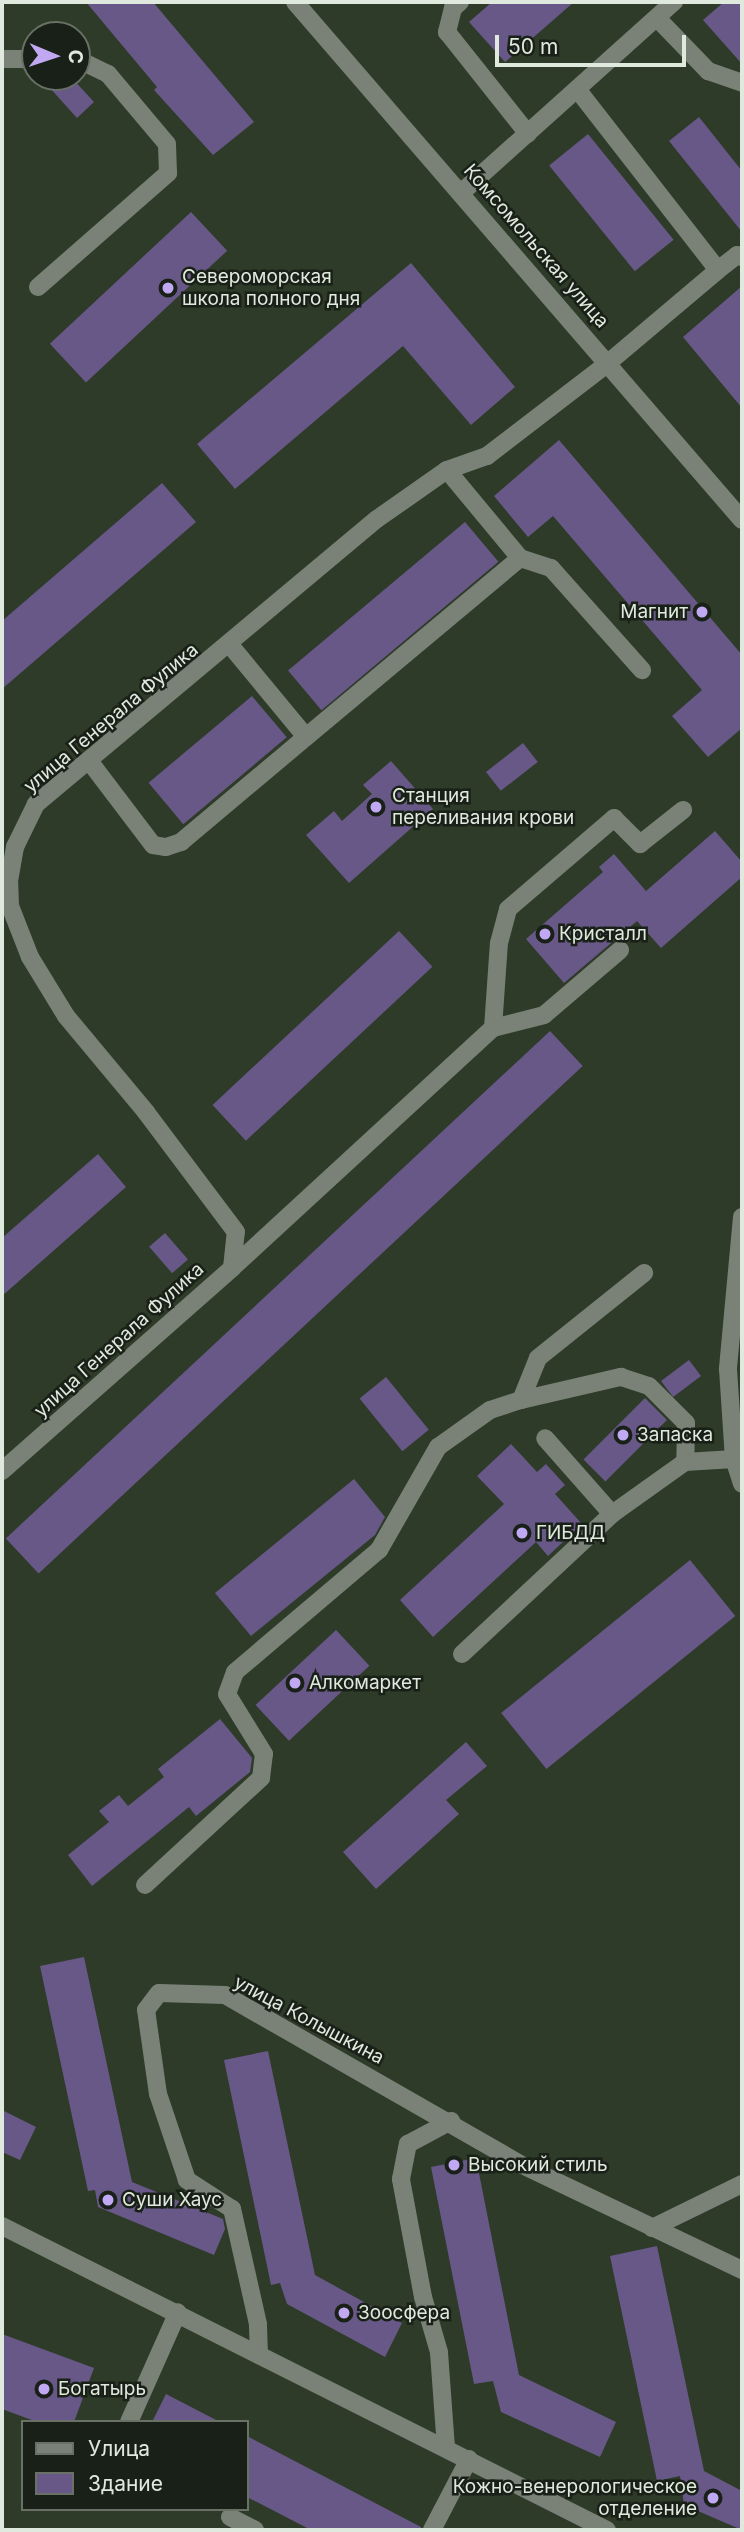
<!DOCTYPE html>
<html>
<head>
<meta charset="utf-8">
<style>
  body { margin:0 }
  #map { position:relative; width:744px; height:2532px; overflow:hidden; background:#2d3b28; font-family:Inter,sans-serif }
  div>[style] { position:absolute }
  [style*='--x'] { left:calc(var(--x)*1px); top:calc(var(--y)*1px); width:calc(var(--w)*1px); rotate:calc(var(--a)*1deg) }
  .building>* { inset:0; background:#685887; transform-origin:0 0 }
  .minor>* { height:18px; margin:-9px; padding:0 9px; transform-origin:9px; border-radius:9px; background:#7a8278 }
  .dots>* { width:19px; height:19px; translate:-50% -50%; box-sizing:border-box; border:4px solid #192017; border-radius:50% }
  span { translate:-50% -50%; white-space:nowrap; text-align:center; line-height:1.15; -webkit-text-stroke:5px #192017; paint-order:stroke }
  .street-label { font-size:19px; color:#e0e9dd }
  .poi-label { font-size:19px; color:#e0e9dd }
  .left { translate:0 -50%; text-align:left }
  .right { translate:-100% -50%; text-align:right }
  .frame { position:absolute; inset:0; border:4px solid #e0e9dd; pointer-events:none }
  .legend { position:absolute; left:21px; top:2420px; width:228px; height:91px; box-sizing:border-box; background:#192017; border:2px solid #697066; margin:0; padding:9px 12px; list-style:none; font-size:21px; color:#e0e9dd }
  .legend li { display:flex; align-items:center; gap:14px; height:35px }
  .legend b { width:35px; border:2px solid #697066 }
  .north { position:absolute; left:21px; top:21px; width:70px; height:70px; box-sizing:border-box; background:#192017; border:2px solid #697066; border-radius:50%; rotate:92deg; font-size:19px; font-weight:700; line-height:28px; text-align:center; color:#e0e9dd }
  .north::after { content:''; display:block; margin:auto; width:24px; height:32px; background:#c1a8f3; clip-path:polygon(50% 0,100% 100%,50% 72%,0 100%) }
  .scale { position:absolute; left:495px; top:35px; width:191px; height:32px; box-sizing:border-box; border:4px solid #e0e9dd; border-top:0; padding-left:9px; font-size:21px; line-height:24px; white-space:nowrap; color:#e0e9dd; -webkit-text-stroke:5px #192017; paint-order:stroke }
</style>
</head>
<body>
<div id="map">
  <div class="building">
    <i style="clip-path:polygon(86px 2px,153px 2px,254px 122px,213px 155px,154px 90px,157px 87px)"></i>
    <i style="clip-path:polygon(492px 2px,574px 2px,505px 62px,469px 22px)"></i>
    <i style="clip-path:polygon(724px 2px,742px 2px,742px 64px,703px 20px)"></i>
    <i style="clip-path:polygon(40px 77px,71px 77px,94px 102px,77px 118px)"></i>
    <i style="clip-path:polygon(699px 117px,742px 171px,742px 232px,669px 141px)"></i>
    <i style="left:588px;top:134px;width:136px;height:50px;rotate:51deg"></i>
    <i style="left:191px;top:212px;width:53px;height:193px;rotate:47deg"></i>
    <i style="clip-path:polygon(411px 263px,515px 387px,471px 425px,403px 346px,235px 489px,197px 444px)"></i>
    <i style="clip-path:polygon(742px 286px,742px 408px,683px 337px)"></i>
    <i style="clip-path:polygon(559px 440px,742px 655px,742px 728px,708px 757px,672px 716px,702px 690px,553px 516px,528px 537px,494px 496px)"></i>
    <i style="clip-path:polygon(162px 483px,196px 522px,2px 689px,2px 621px)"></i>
    <i style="left:465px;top:522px;width:52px;height:231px;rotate:50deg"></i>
    <i style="left:252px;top:696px;width:54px;height:135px;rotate:50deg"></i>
    <i style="left:523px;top:743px;width:24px;height:47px;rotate:52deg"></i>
    <i style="clip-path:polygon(391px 761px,433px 809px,349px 883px,306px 835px,334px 811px,342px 821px,372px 794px,363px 785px)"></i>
    <i style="clip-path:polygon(715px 831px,742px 862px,742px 877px,661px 948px,637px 921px,564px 983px,526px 939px,603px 872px,599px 867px,614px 854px,646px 891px)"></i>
    <i style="left:399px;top:931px;width:49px;height:255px;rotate:47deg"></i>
    <i style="left:550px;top:1031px;width:48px;height:744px;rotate:47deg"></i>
    <i style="clip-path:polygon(98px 1154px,126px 1187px,2px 1296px,2px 1238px)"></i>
    <i style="left:165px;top:1233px;width:35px;height:21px;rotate:49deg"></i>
    <i style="left:689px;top:1360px;width:20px;height:35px;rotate:53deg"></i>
    <i style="left:386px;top:1377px;width:68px;height:34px;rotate:51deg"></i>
    <i style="left:645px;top:1398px;width:31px;height:87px;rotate:45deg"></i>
    <i style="clip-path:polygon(511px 1444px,537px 1472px,546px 1464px,565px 1485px,555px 1494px,582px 1524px,548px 1556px,536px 1542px,433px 1637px,400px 1600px,504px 1504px,477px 1476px)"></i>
    <i style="clip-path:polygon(354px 1479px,385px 1517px,375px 1535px,251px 1636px,215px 1593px)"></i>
    <i style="left:690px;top:1560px;width:72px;height:243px;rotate:51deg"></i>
    <i style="left:336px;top:1630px;width:49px;height:110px;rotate:47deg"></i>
    <i style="clip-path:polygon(220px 1719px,252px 1758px,250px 1772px,196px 1816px,189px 1807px,92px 1886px,68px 1855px,109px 1822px,99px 1811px,119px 1795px,128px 1806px,164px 1777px,158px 1769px)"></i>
    <i style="clip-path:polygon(466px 1742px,487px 1766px,446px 1800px,459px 1814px,376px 1889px,343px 1852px)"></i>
    <i style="clip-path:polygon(84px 1957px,132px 2182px,223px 2219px,225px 2229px,214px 2255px,98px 2207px,95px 2190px,88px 2191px,40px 1966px)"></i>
    <i style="clip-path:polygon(268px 2051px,315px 2275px,402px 2323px,385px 2357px,287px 2304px,280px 2283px,271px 2285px,224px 2060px)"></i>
    <i style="clip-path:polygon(2px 2110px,36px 2127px,20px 2160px,2px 2152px)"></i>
    <i style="clip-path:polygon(476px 2158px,519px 2375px,616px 2422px,600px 2457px,501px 2412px,493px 2381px,474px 2384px,431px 2167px)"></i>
    <i style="clip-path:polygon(657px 2246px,704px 2471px,742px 2491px,742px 2530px,684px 2505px,680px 2476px,657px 2481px,610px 2256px)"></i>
    <i style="clip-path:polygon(2px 2334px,94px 2368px,74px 2422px,37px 2422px,2px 2409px)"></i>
    <i style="clip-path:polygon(166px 2394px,220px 2422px,152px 2422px)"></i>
    <i style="clip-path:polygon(247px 2436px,421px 2527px,421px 2530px,311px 2530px,247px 2497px)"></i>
  </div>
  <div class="minor">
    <i style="--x:295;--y:2;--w:684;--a:49.21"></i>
    <i style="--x:460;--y:2;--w:9;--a:139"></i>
    <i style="--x:453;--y:8;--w:25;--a:104"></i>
    <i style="--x:447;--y:32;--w:130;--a:51.5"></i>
    <i style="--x:657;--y:18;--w:74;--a:46.1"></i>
    <i style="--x:708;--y:71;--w:36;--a:19"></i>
    <i style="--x:2;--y:59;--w:33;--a:0"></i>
    <i style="--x:577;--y:89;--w:229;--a:52.1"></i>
    <i style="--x:462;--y:192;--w:285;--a:-41.9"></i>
    <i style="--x:38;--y:287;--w:173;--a:-41.2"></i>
    <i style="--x:168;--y:173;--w:29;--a:-92"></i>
    <i style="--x:167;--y:144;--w:92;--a:-130.1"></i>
    <i style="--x:108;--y:74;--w:34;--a:-154"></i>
    <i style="--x:447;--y:470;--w:114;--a:50.3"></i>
    <i style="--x:230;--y:645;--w:119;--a:50.4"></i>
    <i style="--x:306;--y:737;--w:279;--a:-39.9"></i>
    <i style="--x:520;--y:558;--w:33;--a:18"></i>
    <i style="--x:551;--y:568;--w:137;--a:48.3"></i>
    <i style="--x:90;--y:762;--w:104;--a:52.8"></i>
    <i style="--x:153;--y:845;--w:13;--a:9"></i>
    <i style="--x:166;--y:847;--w:16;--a:-18"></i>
    <i style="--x:181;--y:842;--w:163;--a:-40"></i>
    <i style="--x:493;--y:1028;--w:53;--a:-14.3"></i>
    <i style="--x:544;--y:1015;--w:100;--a:-40.5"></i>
    <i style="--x:742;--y:1217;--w:153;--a:95.3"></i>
    <i style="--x:728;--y:1369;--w:90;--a:86.2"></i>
    <i style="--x:734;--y:1459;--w:26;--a:72"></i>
    <i style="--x:232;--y:1268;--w:355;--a:-42.6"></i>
    <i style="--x:493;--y:1028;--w:85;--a:-86"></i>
    <i style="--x:499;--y:943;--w:35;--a:-75"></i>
    <i style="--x:508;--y:909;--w:140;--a:-40.6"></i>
    <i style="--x:614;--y:818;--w:37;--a:45"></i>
    <i style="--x:640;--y:844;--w:55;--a:-38.3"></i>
    <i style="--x:521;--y:1400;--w:45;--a:-68"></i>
    <i style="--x:538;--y:1358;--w:136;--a:-38.7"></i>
    <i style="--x:685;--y:1462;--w:49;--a:-3.5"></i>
    <i style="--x:2;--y:1471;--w:307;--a:-41.4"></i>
    <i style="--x:232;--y:1268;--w:36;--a:-84"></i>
    <i style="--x:236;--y:1232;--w:150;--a:-126.9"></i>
    <i style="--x:146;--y:1112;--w:125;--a:-129.8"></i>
    <i style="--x:66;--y:1016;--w:69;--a:-121.4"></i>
    <i style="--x:30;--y:957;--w:55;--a:-111.4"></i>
    <i style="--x:10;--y:906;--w:25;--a:-92"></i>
    <i style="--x:9;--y:881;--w:35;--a:-80"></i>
    <i style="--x:15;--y:847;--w:48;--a:-64"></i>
    <i style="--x:36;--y:804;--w:444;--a:-39.9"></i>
    <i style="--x:377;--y:519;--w:85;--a:-35"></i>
    <i style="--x:447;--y:470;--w:42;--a:-19.3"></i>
    <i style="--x:487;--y:456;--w:153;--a:-37.5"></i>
    <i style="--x:608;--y:363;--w:144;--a:-40.2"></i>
    <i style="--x:718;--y:270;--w:24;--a:-38"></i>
    <i style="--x:737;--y:255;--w:5;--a:22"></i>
    <i style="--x:462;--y:1654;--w:205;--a:-43"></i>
    <i style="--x:612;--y:1514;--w:101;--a:-131.4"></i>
    <i style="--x:145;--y:1885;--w:158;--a:-42.7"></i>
    <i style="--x:261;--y:1778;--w:24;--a:-83"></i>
    <i style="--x:264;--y:1754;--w:70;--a:-121.7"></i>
    <i style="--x:227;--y:1694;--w:23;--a:-70"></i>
    <i style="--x:235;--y:1672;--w:189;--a:-40.3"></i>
    <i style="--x:379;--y:1550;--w:119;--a:-60.2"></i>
    <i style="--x:438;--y:1447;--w:64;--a:-35.4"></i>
    <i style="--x:490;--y:1410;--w:33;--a:-18"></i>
    <i style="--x:521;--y:1400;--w:103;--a:-13"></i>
    <i style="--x:621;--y:1377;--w:29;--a:18"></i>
    <i style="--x:649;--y:1386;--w:52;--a:45"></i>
    <i style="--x:686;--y:1423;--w:39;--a:91"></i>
    <i style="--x:685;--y:1462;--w:90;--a:144.5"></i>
    <i style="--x:2;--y:2226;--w:677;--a:26.68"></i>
    <i style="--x:652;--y:2228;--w:100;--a:-26.1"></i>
    <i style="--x:259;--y:2355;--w:31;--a:-92"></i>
    <i style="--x:258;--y:2324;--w:118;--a:-102.7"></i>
    <i style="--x:232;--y:2209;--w:54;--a:-147.2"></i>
    <i style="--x:187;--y:2180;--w:91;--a:-108.6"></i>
    <i style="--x:158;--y:2094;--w:85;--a:-98.1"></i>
    <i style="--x:146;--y:2010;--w:21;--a:-53"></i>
    <i style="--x:159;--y:1993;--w:66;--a:1.7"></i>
    <i style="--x:225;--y:1995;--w:342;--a:29.8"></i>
    <i style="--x:522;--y:2165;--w:244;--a:25.5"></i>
    <i style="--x:129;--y:2422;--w:120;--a:-66"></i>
    <i style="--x:446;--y:2448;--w:96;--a:-94.2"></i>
    <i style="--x:439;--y:2352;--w:57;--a:-106.2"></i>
    <i style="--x:423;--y:2297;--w:120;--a:-100.6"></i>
    <i style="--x:401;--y:2179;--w:36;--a:-79"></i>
    <i style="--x:408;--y:2144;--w:49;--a:-28.1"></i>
    <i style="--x:230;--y:2517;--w:28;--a:27"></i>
    <i style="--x:432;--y:2530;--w:80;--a:-62.5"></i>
  </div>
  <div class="dots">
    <i style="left:168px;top:288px;background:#c1a8f3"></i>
    <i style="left:702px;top:612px;background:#c1a8f3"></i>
    <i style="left:376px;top:807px;background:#c1a8f3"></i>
    <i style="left:545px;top:934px;background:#c1a8f3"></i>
    <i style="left:623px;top:1435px;background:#c1a8f3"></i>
    <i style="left:522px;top:1533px;background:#c1a8f3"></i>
    <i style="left:295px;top:1683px;background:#c1a8f3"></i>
    <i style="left:454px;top:2165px;background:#c1a8f3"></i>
    <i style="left:108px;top:2200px;background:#c1a8f3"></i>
    <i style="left:344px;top:2313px;background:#c1a8f3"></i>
    <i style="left:44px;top:2389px;background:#c1a8f3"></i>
    <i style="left:713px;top:2498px;background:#c1a8f3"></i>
  </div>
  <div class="street-label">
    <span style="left:536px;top:246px;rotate:49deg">Комсомольская улица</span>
    <span style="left:111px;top:718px;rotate:-40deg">улица Генерала Фулика</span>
    <span style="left:119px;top:1340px;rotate:-42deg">улица Генерала Фулика</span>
    <span style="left:309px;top:2020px;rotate:28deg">улица Колышкина</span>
  </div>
  <div class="poi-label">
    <span class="left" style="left:182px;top:288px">Североморская<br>школа полного дня</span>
    <span class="right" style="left:688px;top:612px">Магнит</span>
    <span class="left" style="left:392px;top:807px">Станция<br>переливания крови</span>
    <span class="left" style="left:559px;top:934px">Кристалл</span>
    <span class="left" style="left:637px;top:1435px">Запаска</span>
    <span class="left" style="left:536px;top:1533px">ГИБДД</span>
    <span class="left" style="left:309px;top:1683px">Алкомаркет</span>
    <span class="left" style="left:468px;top:2165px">Высокий стиль</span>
    <span class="left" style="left:122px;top:2200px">Суши Хаус</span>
    <span class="left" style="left:358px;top:2313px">Зоосфера</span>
    <span class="left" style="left:58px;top:2389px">Богатырь</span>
    <span class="right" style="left:697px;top:2498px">Кожно-венерологическое<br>отделение</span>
  </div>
  <div class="frame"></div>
  <ul class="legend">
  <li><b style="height:9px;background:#7a8278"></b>Улица</li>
  <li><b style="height:19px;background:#685887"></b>Здание</li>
  </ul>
  <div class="north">С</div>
  <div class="scale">50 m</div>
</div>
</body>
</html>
